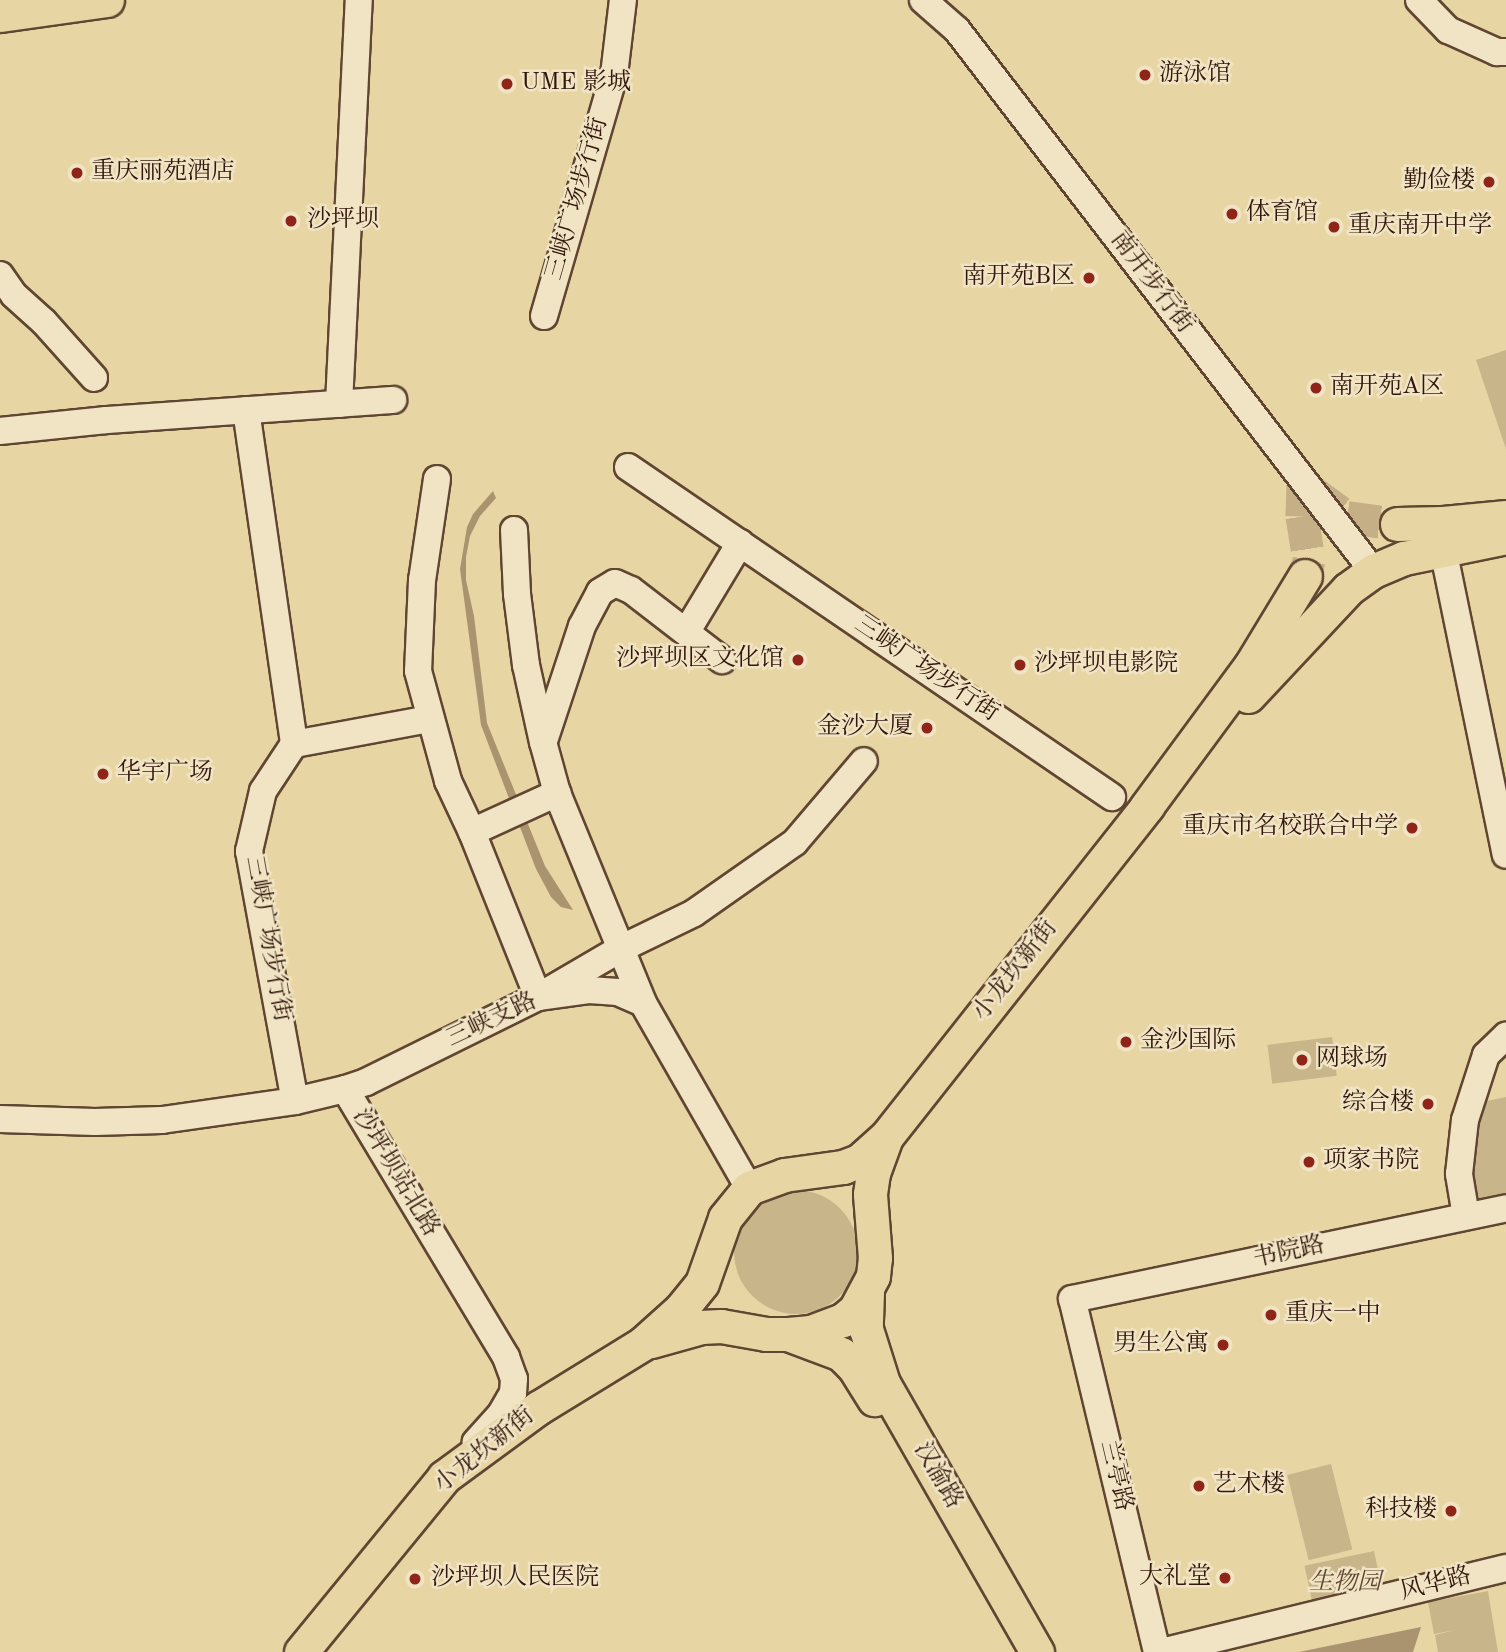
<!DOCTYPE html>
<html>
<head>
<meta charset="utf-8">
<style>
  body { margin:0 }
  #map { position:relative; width:1506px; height:1652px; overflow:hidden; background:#e8d5a4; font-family:"Old Standard TT","Noto Serif SC",serif }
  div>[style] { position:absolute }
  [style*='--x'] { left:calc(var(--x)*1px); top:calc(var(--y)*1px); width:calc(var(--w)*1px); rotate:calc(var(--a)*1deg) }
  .green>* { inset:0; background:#c9b58a; transform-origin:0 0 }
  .round { border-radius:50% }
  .water>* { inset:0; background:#aa9470 }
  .major-tunnel>* { height:33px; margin-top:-16.5px; transform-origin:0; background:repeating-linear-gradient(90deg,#c4af86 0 33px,transparent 0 50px) }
  .roads { filter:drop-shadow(2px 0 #604632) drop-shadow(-2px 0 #604632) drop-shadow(0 2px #604632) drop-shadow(0 -2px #604632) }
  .minor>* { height:26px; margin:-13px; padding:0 13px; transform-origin:13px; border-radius:13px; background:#f0e4c4 }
  .major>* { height:33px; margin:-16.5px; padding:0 16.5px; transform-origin:16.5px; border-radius:16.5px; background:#e8d5a4 }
  .dots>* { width:19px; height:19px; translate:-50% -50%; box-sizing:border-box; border:4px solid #f0e4c4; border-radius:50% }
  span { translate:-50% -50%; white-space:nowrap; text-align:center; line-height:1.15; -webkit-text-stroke:5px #f0e4c4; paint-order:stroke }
  .poi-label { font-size:24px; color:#32170c }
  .left { translate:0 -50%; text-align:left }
  .right { translate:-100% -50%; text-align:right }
  .street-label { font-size:24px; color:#32170c }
  .park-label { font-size:24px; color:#5f4632; font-style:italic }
</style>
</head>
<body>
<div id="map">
  <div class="green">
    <i style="clip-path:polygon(1506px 350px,1506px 449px,1476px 360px)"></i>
    <i style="left:1332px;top:1037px;width:39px;height:65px;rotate:83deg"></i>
    <i style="clip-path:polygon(1506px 1097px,1506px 1201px,1473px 1208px,1474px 1142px,1487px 1101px)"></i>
    <i class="round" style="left:734px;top:1190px;width:124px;height:124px"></i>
    <i style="left:1331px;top:1464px;width:88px;height:45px;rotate:76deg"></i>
    <i style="left:1374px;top:1551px;width:51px;height:71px;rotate:78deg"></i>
    <i style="clip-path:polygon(1488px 1591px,1498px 1652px,1438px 1652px,1435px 1635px,1455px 1630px,1434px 1634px,1428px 1602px)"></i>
  </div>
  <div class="water">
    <i style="clip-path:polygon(493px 491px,496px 498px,480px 516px,470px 536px,466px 557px,466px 580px,474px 616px,487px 723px,545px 866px,573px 910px,561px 907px,551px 897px,536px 869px,481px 725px,460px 569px,467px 527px,473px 514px)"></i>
    <i style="clip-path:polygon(1421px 1627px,1413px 1652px,1299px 1652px)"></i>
  </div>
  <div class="major-tunnel">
    <i style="--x:1303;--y:485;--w:31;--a:92"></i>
    <i style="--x:1302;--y:516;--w:45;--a:81"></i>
    <i style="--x:1309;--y:560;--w:16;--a:104"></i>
    <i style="--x:1313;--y:492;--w:42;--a:36.3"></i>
    <i style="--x:1347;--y:517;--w:50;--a:8"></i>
  </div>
  <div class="roads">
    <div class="minor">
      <i style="--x:923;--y:0;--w:45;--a:41.4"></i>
      <i style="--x:957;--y:30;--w:682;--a:52.44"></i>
      <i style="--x:1419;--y:0;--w:42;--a:46"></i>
      <i style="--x:1448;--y:30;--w:54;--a:24.2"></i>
      <i style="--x:1497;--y:52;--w:9;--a:0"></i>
      <i style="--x:0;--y:275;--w:24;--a:55"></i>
      <i style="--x:14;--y:295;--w:40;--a:42"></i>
      <i style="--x:44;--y:322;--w:75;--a:48.2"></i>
      <i style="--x:544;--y:316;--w:251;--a:-73.8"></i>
      <i style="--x:614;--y:75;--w:76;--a:-83.2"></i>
      <i style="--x:339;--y:404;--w:404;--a:-87.2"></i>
      <i style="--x:246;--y:410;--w:337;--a:81.8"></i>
      <i style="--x:294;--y:744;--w:56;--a:123.4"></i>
      <i style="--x:263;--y:791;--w:62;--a:103.1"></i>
      <i style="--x:249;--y:851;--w:254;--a:79.6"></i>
      <i style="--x:0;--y:431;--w:107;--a:-5.9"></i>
      <i style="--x:106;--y:420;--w:288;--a:-4"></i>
      <i style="--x:628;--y:467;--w:586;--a:34.29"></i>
      <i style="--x:437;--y:479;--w:102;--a:98.4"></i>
      <i style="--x:422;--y:580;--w:91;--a:92.5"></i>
      <i style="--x:418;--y:671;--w:114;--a:74.7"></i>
      <i style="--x:448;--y:781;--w:56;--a:64.8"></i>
      <i style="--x:472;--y:832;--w:178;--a:68.2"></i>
      <i style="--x:538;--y:997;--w:95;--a:-30.3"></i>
      <i style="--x:620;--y:949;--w:82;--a:-25.9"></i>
      <i style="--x:694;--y:913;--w:123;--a:-35.1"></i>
      <i style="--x:795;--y:842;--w:106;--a:-49.6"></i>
      <i style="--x:514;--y:530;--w:64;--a:87.3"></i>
      <i style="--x:517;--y:594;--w:72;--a:82.8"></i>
      <i style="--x:526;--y:665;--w:79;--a:77.6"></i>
      <i style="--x:543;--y:742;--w:53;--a:74.6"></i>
      <i style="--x:557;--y:793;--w:227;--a:67.7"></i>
      <i style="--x:1443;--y:549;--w:312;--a:78.4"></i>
      <i style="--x:687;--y:631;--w:103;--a:-58.9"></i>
      <i style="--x:544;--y:741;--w:121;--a:-71.7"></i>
      <i style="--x:582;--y:626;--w:38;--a:-62"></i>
      <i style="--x:600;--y:592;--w:17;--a:-31"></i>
      <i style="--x:615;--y:583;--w:17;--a:24"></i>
      <i style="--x:631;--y:590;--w:115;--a:37.6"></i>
      <i style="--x:294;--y:744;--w:137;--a:-10.5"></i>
      <i style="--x:472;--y:832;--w:94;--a:-24.6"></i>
      <i style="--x:345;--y:1089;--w:22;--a:-18"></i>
      <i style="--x:366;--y:1082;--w:192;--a:-26.3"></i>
      <i style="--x:538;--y:997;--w:51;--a:-7.8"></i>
      <i style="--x:589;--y:990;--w:29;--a:4"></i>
      <i style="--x:618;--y:992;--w:27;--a:24"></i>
      <i style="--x:643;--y:1003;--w:213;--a:60.2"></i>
      <i style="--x:0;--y:1119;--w:95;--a:1.8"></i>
      <i style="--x:95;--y:1122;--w:67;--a:-1.7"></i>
      <i style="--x:162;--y:1120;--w:134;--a:-8.1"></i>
      <i style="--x:295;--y:1101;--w:51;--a:-13.5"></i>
      <i style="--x:345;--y:1089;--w:313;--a:59"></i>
      <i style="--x:506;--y:1357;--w:23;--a:70"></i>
      <i style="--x:514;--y:1379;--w:14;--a:94"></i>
      <i style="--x:513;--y:1393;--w:24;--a:120"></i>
      <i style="--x:501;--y:1414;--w:38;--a:132"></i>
      <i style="--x:1466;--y:1216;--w:43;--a:-99.5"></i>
      <i style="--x:1459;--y:1174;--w:54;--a:-83.7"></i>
      <i style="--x:1465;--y:1120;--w:68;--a:-72.1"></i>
      <i style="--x:1486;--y:1055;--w:28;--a:-44"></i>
      <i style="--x:1157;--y:1652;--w:363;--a:-103.5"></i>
      <i style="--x:1072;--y:1299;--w:443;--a:-11.8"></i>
      <i style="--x:1161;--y:1652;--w:355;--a:-13.7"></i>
    </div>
    <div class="major">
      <i style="--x:0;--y:15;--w:108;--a:-8"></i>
      <i style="--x:1397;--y:524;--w:46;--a:-1.2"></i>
      <i style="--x:1443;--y:523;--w:61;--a:-5.6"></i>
      <i style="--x:1248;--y:696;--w:146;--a:-46.9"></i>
      <i style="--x:1348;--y:589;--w:31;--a:-36"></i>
      <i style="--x:1373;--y:571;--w:34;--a:-23"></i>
      <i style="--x:1404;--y:558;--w:104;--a:-11.6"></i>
      <i style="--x:867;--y:1292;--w:37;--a:92"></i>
      <i style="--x:866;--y:1329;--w:57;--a:72.5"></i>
      <i style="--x:883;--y:1383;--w:310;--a:60.2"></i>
      <i style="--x:788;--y:1334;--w:57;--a:20.7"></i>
      <i style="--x:841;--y:1354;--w:18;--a:45"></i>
      <i style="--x:854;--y:1367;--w:38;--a:58"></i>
      <i style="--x:651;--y:1341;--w:52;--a:-15.6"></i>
      <i style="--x:701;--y:1327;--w:20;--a:-3"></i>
      <i style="--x:721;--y:1326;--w:46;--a:10.1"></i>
      <i style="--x:766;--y:1334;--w:22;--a:0"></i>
      <i style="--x:788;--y:1334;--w:23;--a:-5"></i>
      <i style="--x:811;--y:1332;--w:34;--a:-21"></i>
      <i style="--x:843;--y:1320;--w:16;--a:-40"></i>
      <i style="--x:855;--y:1310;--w:38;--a:-62"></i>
      <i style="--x:873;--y:1276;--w:18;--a:-84"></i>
      <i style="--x:875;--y:1258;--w:64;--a:-94.5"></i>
      <i style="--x:870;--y:1194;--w:21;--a:-82"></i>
      <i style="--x:873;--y:1173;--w:38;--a:-70"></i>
      <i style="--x:301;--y:1652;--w:226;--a:-50.7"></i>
      <i style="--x:444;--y:1477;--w:117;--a:-36.3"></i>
      <i style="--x:538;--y:1408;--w:122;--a:-31.6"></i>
      <i style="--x:642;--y:1344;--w:52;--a:-41.9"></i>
      <i style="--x:681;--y:1309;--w:33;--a:-51"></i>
      <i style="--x:702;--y:1283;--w:69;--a:-70.5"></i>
      <i style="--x:725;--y:1218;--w:38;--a:-51"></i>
      <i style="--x:749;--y:1188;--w:37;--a:-20"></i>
      <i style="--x:784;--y:1175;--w:60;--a:-7.7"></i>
      <i style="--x:843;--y:1167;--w:17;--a:-21"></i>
      <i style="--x:859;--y:1161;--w:36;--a:-42"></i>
      <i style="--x:886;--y:1137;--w:422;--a:-51.7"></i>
      <i style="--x:1147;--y:806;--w:175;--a:-53.6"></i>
      <i style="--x:1251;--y:665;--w:104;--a:-58.8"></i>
    </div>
  </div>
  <div class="dots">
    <i style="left:1145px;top:75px;background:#8f2418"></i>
    <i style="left:507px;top:84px;background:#8f2418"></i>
    <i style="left:77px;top:173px;background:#8f2418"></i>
    <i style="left:1489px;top:182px;background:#8f2418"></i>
    <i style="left:1232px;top:214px;background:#8f2418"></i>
    <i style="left:291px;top:221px;background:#8f2418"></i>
    <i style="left:1334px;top:227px;background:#8f2418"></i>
    <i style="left:1089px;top:278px;background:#8f2418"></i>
    <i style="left:1316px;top:388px;background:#8f2418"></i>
    <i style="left:798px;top:660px;background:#8f2418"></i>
    <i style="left:1020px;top:665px;background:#8f2418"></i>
    <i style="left:927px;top:728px;background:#8f2418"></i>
    <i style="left:103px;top:774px;background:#8f2418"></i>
    <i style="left:1412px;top:828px;background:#8f2418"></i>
    <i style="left:1126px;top:1042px;background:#8f2418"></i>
    <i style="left:1302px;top:1060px;background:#8f2418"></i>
    <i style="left:1428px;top:1104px;background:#8f2418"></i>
    <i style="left:1309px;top:1162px;background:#8f2418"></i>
    <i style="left:1271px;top:1315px;background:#8f2418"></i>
    <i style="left:1223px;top:1345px;background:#8f2418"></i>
    <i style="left:1199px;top:1486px;background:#8f2418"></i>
    <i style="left:1451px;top:1511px;background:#8f2418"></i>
    <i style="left:1225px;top:1578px;background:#8f2418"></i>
    <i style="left:415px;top:1579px;background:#8f2418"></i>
  </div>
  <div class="poi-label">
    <span class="left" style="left:1159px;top:75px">游泳馆</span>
    <span class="left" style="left:521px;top:84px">UME 影城</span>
    <span class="left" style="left:91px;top:173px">重庆丽苑酒店</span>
    <span class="right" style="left:1475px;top:182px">勤俭楼</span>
    <span class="left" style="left:1246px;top:214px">体育馆</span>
    <span class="left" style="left:307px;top:221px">沙坪坝</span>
    <span class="left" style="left:1348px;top:227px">重庆南开中学</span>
    <span class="right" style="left:1075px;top:278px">南开苑B区</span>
    <span class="left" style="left:1330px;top:388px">南开苑A区</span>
    <span class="right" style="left:784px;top:660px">沙坪坝区文化馆</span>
    <span class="left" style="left:1034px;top:665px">沙坪坝电影院</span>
    <span class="right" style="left:913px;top:728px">金沙大厦</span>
    <span class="left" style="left:117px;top:774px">华宇广场</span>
    <span class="right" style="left:1398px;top:828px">重庆市名校联合中学</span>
    <span class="left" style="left:1140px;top:1042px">金沙国际</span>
    <span class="left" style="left:1316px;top:1060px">网球场</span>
    <span class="right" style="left:1414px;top:1104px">综合楼</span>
    <span class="left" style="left:1323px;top:1162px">项家书院</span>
    <span class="left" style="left:1285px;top:1315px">重庆一中</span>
    <span class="right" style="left:1209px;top:1345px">男生公寓</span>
    <span class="left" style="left:1213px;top:1486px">艺术楼</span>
    <span class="right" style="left:1437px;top:1511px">科技楼</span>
    <span class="right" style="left:1211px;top:1578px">大礼堂</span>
    <span class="left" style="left:431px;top:1579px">沙坪坝人民医院</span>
  </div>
  <div class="street-label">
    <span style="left:578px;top:199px;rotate:-74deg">三峡广场步行街</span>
    <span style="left:1151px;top:283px;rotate:53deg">南开步行街</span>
    <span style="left:926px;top:670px;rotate:34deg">三峡广场步行街</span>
    <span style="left:267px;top:939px;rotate:80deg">三峡广场步行街</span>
    <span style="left:1016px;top:971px;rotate:-52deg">小龙坎新街</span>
    <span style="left:492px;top:1021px;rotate:-25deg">三峡支路</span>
    <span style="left:395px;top:1173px;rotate:59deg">沙坪坝站北路</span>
    <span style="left:1289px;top:1253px;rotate:-12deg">书院路</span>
    <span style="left:485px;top:1451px;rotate:-39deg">小龙坎新街</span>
    <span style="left:937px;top:1476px;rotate:60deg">汉渝路</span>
    <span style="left:1115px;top:1476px;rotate:77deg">兰亭路</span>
    <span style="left:1436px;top:1585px;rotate:-14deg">风华路</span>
  </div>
  <div class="park-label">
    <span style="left:1345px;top:1584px">生物园</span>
  </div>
</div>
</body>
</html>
